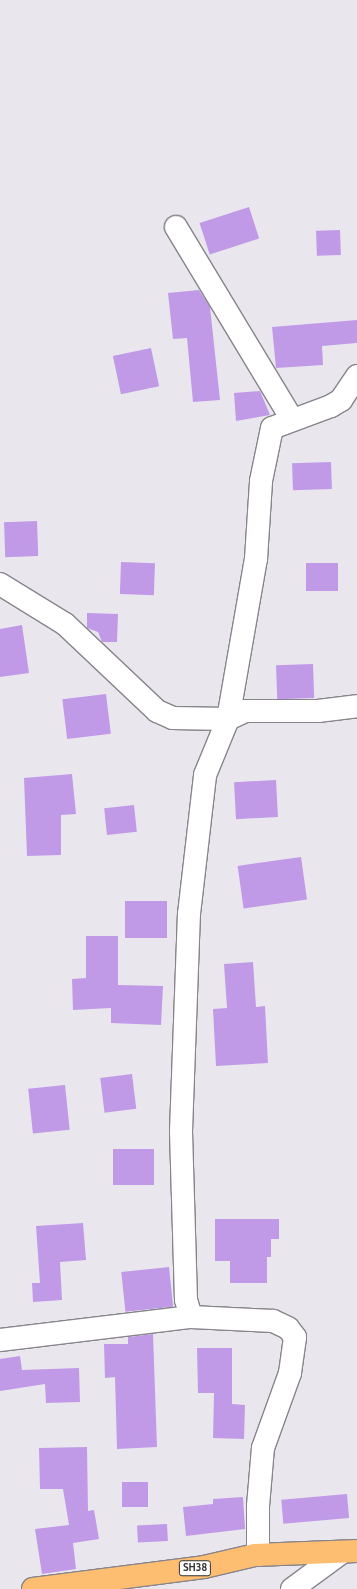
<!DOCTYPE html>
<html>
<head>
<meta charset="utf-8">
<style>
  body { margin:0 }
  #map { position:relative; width:357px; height:1589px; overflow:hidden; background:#eae6ee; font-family:Ubuntu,sans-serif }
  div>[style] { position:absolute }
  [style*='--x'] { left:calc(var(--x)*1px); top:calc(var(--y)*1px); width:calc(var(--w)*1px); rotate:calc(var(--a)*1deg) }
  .building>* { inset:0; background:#c09ae7; transform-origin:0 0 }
  .roads { filter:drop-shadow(1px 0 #87848b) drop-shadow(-1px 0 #87848b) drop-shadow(0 1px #87848b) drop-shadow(0 -1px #87848b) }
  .minor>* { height:22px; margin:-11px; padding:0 11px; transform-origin:11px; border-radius:11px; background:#fff }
  .major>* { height:22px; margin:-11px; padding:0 11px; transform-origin:11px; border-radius:11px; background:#febe71 }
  span { translate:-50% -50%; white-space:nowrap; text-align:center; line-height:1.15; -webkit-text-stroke:3.5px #fff; paint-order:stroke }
  .shield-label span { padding:1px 3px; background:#fff; border:1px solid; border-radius:3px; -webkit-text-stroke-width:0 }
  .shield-label { font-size:10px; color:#313033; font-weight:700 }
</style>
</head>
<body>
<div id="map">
  <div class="building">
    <i style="left:249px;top:207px;width:33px;height:52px;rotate:72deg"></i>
    <i style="left:340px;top:230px;width:25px;height:24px;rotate:88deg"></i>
    <i style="clip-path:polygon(199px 290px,210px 307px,220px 400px,193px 402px,187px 338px,173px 339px,168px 293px)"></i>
    <i style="clip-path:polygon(357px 320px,357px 343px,322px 346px,323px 365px,276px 368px,272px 327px)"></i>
    <i style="left:151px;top:348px;width:39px;height:39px;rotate:78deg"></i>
    <i style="clip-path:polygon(260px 391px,270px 415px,236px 421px,234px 393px)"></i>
    <i style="left:331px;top:462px;width:27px;height:39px;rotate:88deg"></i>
    <i style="left:37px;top:521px;width:35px;height:33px;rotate:88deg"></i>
    <i style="left:121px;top:562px;width:34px;height:32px;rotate:2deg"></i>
    <i style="left:306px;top:563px;width:32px;height:28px"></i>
    <i style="clip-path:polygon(87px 613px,118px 614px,117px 642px,102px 642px,98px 632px,87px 628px)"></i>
    <i style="clip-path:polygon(22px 625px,29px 673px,0 677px,0 629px)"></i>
    <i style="left:313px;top:664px;width:34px;height:37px;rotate:88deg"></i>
    <i style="left:106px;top:694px;width:40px;height:44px;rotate:83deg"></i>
    <i style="clip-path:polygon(72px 774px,76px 814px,61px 815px,61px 855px,27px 856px,24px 778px)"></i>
    <i style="left:276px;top:780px;width:37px;height:42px;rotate:87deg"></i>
    <i style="left:134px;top:805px;width:27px;height:30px;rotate:84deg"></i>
    <i style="left:301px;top:857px;width:43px;height:64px;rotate:82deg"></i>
    <i style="left:167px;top:901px;width:37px;height:42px;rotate:90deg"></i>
    <i style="clip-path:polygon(86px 936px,118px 936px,118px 985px,163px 986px,161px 1025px,111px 1023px,111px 1008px,73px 1010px,72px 979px,86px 978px)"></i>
    <i style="clip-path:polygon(253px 962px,256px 1007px,265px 1006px,268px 1063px,216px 1066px,213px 1009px,227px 1008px,224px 964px)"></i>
    <i style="left:132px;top:1074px;width:35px;height:32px;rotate:83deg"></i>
    <i style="left:65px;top:1085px;width:45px;height:37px;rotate:84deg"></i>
    <i style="left:154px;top:1149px;width:36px;height:41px;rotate:90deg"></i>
    <i style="clip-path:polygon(215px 1219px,279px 1219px,279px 1239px,271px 1239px,271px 1257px,267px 1257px,267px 1283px,230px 1283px,230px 1261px,215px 1261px)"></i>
    <i style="clip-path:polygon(83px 1223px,86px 1260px,60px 1262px,62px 1300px,33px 1302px,32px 1283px,40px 1283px,36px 1226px)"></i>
    <i style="left:169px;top:1267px;width:40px;height:48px;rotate:84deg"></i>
    <i style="clip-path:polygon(153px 1334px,157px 1447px,117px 1449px,115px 1377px,105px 1378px,104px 1344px,128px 1344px,128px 1337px)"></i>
    <i style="clip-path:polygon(197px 1348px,232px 1348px,232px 1404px,245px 1405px,244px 1439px,213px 1438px,214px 1393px,198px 1393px)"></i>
    <i style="clip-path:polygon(20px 1356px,22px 1370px,79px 1368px,80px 1402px,46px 1403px,45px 1384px,0 1391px,0 1359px)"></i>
    <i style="clip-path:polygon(87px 1447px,88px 1511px,94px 1510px,99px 1539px,73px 1543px,76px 1569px,42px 1574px,35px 1529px,69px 1525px,63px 1489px,40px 1489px,39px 1448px)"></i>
    <i style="left:148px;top:1482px;width:25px;height:26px;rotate:90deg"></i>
    <i style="left:347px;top:1494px;width:24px;height:66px;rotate:85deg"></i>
    <i style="clip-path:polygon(243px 1497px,245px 1529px,186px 1536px,183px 1507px,213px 1504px,213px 1499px)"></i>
    <i style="left:167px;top:1524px;width:17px;height:30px;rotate:87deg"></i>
  </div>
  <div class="roads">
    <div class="minor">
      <i style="--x:176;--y:227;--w:224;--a:58.9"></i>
      <i style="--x:0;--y:584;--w:76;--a:31.6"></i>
      <i style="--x:65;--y:624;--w:127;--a:43.4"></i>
      <i style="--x:157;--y:711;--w:17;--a:24"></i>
      <i style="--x:173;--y:718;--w:55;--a:1"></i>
      <i style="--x:228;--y:719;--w:19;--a:-25"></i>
      <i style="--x:245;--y:711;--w:73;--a:0"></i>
      <i style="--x:318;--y:711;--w:39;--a:-7"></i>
      <i style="--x:0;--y:1340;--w:192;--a:-6.9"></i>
      <i style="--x:258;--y:1555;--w:49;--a:-90"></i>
      <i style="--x:258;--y:1506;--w:58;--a:-85.1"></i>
      <i style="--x:263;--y:1448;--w:80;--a:-70.2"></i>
      <i style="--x:290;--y:1373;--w:36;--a:-82"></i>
      <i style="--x:295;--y:1337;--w:11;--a:-128"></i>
      <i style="--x:288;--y:1328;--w:17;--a:-155"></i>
      <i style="--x:273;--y:1321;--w:82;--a:-177.2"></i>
      <i style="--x:191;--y:1317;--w:18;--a:-106"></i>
      <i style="--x:186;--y:1300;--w:169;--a:-91.7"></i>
      <i style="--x:181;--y:1131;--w:217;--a:-87.9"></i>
      <i style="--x:189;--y:914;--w:140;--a:-83.4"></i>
      <i style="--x:205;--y:775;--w:61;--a:-67.7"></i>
      <i style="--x:228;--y:719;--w:162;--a:-80.1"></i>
      <i style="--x:256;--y:559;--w:78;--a:-86.3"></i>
      <i style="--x:261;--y:481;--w:54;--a:-78.3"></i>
      <i style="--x:272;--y:428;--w:63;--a:-20.4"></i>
      <i style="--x:331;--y:406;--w:12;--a:-31"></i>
      <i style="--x:341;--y:400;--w:29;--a:-56"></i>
      <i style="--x:292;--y:1589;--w:61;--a:-36.3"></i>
    </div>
    <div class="major">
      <i style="--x:33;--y:1589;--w:172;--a:-7.3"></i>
      <i style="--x:204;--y:1567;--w:52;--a:-13.2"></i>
      <i style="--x:255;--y:1555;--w:102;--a:-2.2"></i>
    </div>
  </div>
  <div class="shield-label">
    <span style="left:195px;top:1568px">SH38</span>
  </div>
</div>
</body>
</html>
